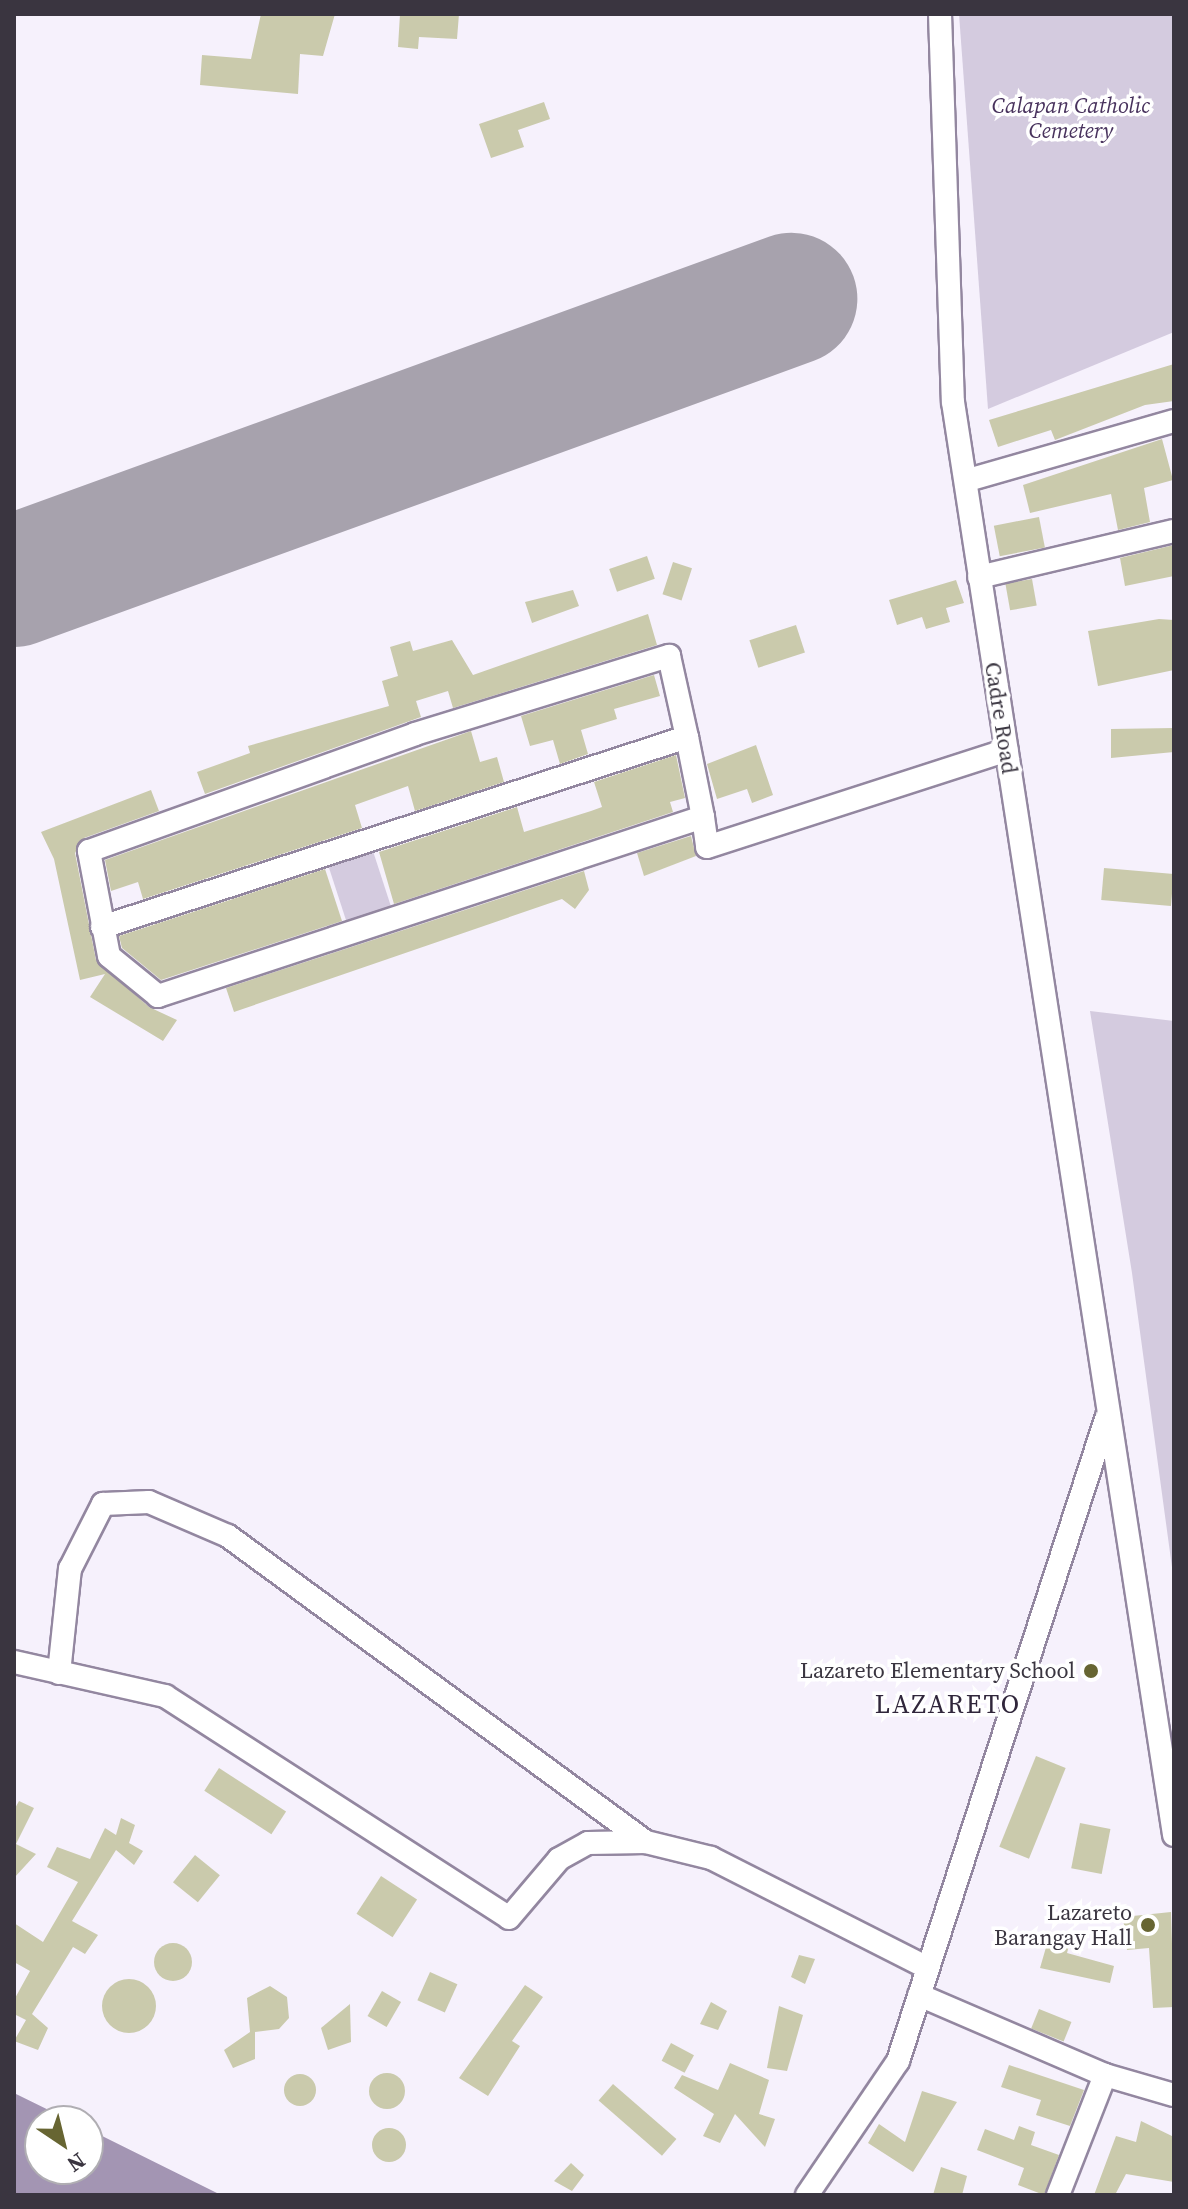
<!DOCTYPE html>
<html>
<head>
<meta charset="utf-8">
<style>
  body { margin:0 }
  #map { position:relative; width:1188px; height:2209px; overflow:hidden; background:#f6f1fc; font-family:"Source Serif 4",serif }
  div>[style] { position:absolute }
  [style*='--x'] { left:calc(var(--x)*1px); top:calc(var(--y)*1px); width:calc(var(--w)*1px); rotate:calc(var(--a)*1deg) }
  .green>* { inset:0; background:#d4cbdf; transform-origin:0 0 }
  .water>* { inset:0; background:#a395b3 }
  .runway>* { height:132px; margin:-66px; padding:0 66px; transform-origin:66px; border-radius:66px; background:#a7a2ad }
  .building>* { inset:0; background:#cacaac; transform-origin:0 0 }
  .round { border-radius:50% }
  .roads { filter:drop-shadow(2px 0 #9387a0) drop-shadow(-2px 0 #9387a0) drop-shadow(0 2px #9387a0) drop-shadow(0 -2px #9387a0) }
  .street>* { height:22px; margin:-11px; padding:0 11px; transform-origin:11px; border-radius:11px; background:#fff }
  .dots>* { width:22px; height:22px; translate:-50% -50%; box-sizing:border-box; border:4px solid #fff; border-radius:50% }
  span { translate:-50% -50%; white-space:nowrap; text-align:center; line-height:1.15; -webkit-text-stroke:7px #fff; paint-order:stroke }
  .park-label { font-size:22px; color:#48325d; font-style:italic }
  .street-label { font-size:22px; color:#3a3540 }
  .poi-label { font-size:22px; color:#3a3540 }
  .right { translate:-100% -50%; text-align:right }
  .quarter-label { font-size:26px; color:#30263b; letter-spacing:2px }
  .frame { position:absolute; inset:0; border:16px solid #3a3540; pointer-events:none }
  .north { position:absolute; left:24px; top:2105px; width:80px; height:80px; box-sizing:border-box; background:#fff; border:2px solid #b0aeb3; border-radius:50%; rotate:145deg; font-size:22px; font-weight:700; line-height:32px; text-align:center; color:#3a3540 }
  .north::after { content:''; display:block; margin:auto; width:28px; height:36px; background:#676532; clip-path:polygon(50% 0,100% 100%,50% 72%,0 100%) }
</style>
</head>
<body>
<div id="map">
  <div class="green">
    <i style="clip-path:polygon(959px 14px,1174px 14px,1174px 332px,988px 409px)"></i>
    <i style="left:371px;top:845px;width:66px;height:47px;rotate:72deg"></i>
    <i style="clip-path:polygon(1090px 1011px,1174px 1021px,1174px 1582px,1132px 1273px)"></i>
  </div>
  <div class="water">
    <i style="clip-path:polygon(14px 2093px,71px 2121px,40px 2121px,40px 2169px,88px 2169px,88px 2129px,221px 2195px,14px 2195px)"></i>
  </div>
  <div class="runway">
    <i style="--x:14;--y:581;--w:827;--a:-19.95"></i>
  </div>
  <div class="building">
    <i style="clip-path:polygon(261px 14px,335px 14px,323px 56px,300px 54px,298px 94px,200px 85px,202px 55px,251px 59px)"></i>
    <i style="clip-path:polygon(400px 14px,459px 14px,457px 39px,419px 37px,418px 49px,398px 47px)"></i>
    <i style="clip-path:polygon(544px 102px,550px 119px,518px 130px,524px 147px,491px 158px,479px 124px)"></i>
    <i style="clip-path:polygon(1174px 364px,1174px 401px,1145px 405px,1055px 440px,1051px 430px,998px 447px,989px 420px)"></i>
    <i style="clip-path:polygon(1162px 439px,1173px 480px,1144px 488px,1150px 522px,1118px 530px,1111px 494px,1030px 513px,1023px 485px)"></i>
    <i style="left:1039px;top:517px;width:31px;height:46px;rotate:79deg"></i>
    <i style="clip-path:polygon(1174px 545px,1174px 576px,1125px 586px,1120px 558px)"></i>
    <i style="left:647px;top:556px;width:24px;height:40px;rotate:71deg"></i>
    <i style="left:673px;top:562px;width:20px;height:34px;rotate:18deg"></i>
    <i style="left:1032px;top:579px;width:27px;height:27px;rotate:80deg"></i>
    <i style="clip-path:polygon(956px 580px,964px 603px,946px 608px,950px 622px,926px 629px,922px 617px,897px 625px,889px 600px)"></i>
    <i style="clip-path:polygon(573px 590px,579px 606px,532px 623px,525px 602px)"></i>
    <i style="clip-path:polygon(648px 614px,657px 645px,453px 708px,448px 691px,416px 701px,421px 717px,205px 794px,197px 772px,250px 753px,248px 746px,389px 706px,382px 681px,398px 676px,390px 647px,410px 641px,413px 651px,452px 640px,473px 675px)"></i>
    <i style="clip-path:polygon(1159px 619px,1174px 620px,1174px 670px,1098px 686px,1088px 631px)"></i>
    <i style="left:796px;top:625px;width:29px;height:49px;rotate:72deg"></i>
    <i style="clip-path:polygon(654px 675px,660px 696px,614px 709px,617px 719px,581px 730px,588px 754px,560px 764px,553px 740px,530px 746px,521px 716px)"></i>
    <i style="clip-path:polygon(1174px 728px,1174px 752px,1111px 758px,1111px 729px)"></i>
    <i style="clip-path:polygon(471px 731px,480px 762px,497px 757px,504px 782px,415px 811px,408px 786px,355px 805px,362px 828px,143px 899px,138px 882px,111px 891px,105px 860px)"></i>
    <i style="clip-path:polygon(756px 745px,773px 795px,752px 803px,747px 789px,717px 799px,707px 764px)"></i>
    <i style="clip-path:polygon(676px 755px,685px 798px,670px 802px,673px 812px,394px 904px,379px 852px,517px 807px,524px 832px,591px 811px,602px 807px,594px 782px)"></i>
    <i style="clip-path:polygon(151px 790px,159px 811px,84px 838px,75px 853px,96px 960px,149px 1007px,177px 1020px,163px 1041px,90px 997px,105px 974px,80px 980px,54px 859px,41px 832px)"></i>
    <i style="clip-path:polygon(691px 836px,696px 856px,644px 876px,637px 853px)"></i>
    <i style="left:1104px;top:868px;width:70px;height:32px;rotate:5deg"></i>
    <i style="clip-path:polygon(325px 869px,342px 921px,161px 980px,122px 948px,119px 936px)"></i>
    <i style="clip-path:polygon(584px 871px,589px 890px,575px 909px,562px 899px,234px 1012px,226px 988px)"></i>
    <i style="left:1036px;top:1756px;width:32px;height:98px;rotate:22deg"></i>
    <i style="left:219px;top:1768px;width:80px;height:27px;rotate:33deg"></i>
    <i style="clip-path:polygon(19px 1801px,34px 1808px,16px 1844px,36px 1854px,14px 1878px,14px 1810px)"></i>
    <i style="clip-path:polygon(121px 1818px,135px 1825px,129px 1843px,143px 1851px,134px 1865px,116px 1850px,72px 1921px,98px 1935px,85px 1954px,73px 1947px,32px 2014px,48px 2028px,38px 2050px,14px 2041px,26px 2020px,14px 2014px,14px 2000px,30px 1971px,14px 1962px,14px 1923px,43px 1942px,78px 1882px,47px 1867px,57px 1847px,90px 1859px,105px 1828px,116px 1835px)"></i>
    <i style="left:1080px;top:1823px;width:31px;height:46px;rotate:11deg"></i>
    <i style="left:195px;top:1855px;width:32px;height:35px;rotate:39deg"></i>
    <i style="left:381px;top:1876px;width:43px;height:45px;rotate:33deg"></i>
    <i style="clip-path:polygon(1171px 1912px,1174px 2007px,1153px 2008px,1149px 1948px,1127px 1950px,1123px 1917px)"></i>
    <i style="clip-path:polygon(1049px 1937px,1070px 1942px,1067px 1953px,1114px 1966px,1110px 1983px,1040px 1968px)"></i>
    <i class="round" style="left:154px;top:1943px;width:38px;height:38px"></i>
    <i style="clip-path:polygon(799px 1955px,815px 1959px,805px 1984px,791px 1977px)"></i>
    <i style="left:430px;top:1972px;width:30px;height:31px;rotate:24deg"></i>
    <i class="round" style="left:102px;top:1979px;width:54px;height:54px"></i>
    <i style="clip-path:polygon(525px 1985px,543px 1997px,512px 2041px,520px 2046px,488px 2096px,459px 2078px)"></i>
    <i style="clip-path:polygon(270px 1986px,287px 1997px,289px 2018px,279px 2029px,255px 2032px,255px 2059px,233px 2068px,224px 2050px,250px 2032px,247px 1998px)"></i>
    <i style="left:382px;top:1991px;width:22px;height:29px;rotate:30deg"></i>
    <i style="clip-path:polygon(711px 2002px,727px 2011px,718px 2030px,700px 2024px)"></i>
    <i style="clip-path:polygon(350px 2004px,351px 2042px,328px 2050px,321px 2028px)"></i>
    <i style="clip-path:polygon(779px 2006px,803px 2015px,787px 2071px,767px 2068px)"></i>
    <i style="left:1039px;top:2009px;width:35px;height:21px;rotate:22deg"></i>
    <i style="left:671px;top:2043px;width:26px;height:20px;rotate:28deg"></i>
    <i style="clip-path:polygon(730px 2063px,769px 2080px,759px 2114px,775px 2119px,765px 2147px,735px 2114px,720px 2143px,703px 2136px,714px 2114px,674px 2088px,682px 2075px,718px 2090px)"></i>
    <i style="clip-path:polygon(1009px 2065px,1084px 2090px,1070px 2126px,1036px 2115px,1041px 2100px,1001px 2087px)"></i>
    <i class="round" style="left:369px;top:2073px;width:36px;height:36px"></i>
    <i class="round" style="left:284px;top:2074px;width:32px;height:32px"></i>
    <i style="left:613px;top:2084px;width:84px;height:22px;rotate:41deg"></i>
    <i style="clip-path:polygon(922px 2091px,957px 2102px,913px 2172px,868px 2143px,879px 2124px,905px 2142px)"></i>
    <i style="clip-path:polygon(1141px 2121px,1174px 2137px,1174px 2182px,1126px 2174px,1116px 2193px,1094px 2195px,1116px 2136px,1136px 2142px)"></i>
    <i style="clip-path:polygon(1019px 2126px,1035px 2132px,1031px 2145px,1059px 2155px,1044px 2195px,1018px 2185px,1024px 2168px,977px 2150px,985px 2129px,1014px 2140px)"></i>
    <i class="round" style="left:372px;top:2128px;width:34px;height:34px"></i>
    <i style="clip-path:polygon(571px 2163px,584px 2175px,572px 2191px,554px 2181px)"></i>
    <i style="clip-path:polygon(941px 2167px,967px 2176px,962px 2195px,933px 2195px)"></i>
  </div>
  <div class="roads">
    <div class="street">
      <i style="--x:940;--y:14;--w:388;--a:88.1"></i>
      <i style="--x:953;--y:402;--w:1450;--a:81.23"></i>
      <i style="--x:968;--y:480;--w:214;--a:-16"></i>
      <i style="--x:979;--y:577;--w:200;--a:-13.3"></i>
      <i style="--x:703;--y:817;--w:574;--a:161.82"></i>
      <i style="--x:158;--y:996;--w:63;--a:-140.8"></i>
      <i style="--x:109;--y:956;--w:107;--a:-100.8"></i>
      <i style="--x:89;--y:851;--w:346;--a:-19.7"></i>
      <i style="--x:415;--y:734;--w:266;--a:-17.1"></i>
      <i style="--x:669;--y:656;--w:83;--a:77.5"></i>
      <i style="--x:687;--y:737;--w:82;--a:78.7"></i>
      <i style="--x:703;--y:817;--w:30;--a:82"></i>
      <i style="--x:707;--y:847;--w:315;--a:-17.9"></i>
      <i style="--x:102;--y:927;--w:615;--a:-17.99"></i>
      <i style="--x:14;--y:1662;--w:155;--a:12.7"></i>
      <i style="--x:165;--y:1696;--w:409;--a:32.8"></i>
      <i style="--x:509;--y:1918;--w:77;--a:-49.7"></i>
      <i style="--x:559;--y:1859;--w:33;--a:-29"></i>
      <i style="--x:588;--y:1843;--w:58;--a:-1"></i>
      <i style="--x:646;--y:1842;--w:67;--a:13.8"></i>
      <i style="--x:711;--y:1858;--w:241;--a:26.9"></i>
      <i style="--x:59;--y:1673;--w:105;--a:-84"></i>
      <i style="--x:70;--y:1569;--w:73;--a:-63.1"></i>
      <i style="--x:103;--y:1504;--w:46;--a:-2.5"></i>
      <i style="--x:149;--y:1502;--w:86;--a:23.3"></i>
      <i style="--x:228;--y:1536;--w:518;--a:36.21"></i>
      <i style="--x:919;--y:1995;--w:202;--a:23.3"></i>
      <i style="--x:1105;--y:2075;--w:72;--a:16.2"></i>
      <i style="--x:807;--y:2195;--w:162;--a:-55.8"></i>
      <i style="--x:898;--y:2061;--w:675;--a:-72.05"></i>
      <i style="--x:1058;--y:2195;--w:129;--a:-68.6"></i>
    </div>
  </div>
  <div class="dots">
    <i style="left:1091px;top:1671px;background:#676532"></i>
    <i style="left:1148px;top:1925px;background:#676532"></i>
  </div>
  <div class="park-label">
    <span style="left:1071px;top:118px">Calapan Catholic<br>Cemetery</span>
  </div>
  <div class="street-label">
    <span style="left:1001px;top:718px;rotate:81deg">Cadre Road</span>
  </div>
  <div class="poi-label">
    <span class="right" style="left:1075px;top:1671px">Lazareto Elementary School</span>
    <span class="right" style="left:1132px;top:1925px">Lazareto<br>Barangay Hall</span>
  </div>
  <div class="quarter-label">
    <span style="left:948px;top:1705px">LAZARETO</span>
  </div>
  <div class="frame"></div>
  <div class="north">N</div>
</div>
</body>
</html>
